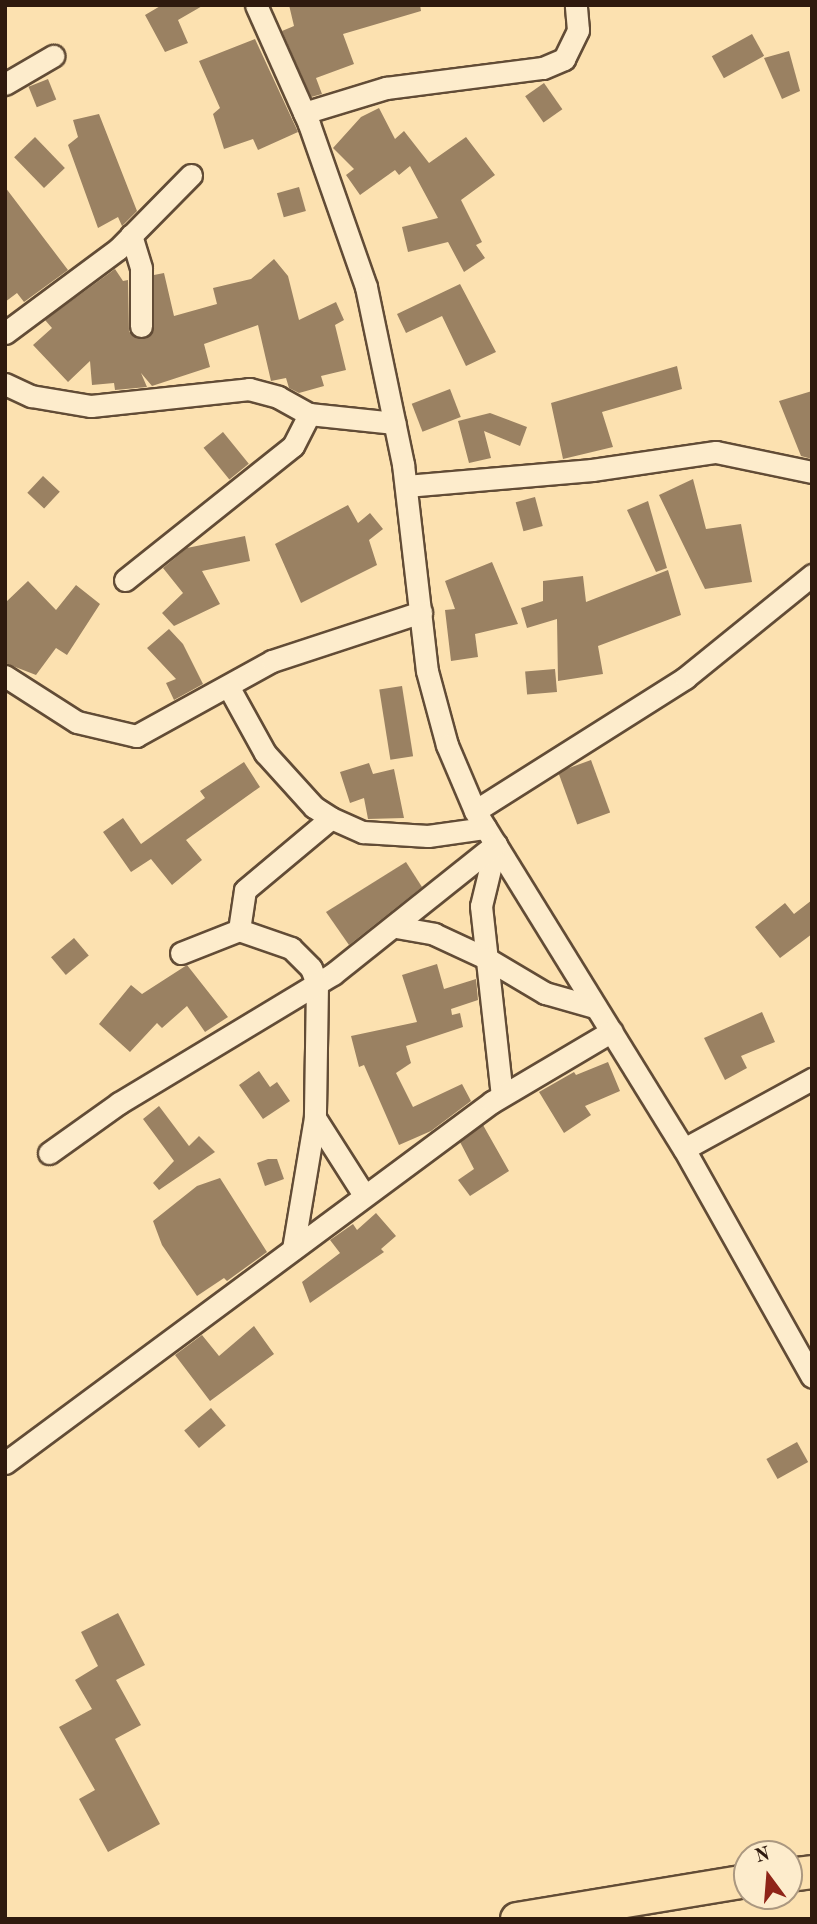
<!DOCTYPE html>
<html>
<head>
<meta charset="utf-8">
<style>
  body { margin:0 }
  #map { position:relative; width:817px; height:1924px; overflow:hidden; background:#fce1b0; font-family:"Old Standard TT",serif }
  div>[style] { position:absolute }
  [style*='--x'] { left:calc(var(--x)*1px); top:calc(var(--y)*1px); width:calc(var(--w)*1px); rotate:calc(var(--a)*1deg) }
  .building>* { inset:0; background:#9a8162; transform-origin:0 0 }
  .roads { filter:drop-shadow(2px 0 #624c36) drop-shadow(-2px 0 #624c36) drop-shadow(0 2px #624c36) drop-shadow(0 -2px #624c36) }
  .minor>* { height:21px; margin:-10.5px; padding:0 10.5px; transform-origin:10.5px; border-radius:10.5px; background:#fdeccc }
  .primary>* { height:32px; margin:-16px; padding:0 16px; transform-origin:16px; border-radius:16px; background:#fce1b0 }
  span { translate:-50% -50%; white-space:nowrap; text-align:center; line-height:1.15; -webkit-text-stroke:7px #fdeccc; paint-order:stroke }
  .frame { position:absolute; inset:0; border:7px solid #2f1a0e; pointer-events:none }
  .north { position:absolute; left:733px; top:1840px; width:70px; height:70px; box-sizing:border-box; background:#fdeccc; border:2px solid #ab9880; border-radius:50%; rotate:344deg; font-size:19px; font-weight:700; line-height:28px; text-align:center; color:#2f1a0e }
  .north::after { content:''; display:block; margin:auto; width:24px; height:32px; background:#8f2418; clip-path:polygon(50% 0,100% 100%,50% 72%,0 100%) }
</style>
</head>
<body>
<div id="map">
  <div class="building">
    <i style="clip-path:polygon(162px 5px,204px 5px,178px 20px,188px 43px,165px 52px,145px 15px)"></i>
    <i style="clip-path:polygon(289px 5px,420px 5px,421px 11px,343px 34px,354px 64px,316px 78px,322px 94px,311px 97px,282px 31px,294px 26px)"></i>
    <i style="left:752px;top:34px;width:25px;height:46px;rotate:61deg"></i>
    <i style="clip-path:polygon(255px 39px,298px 132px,258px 150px,253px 139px,224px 149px,213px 114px,220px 108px,199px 61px)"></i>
    <i style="clip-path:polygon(789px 51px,800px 91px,782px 99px,764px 58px)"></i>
    <i style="left:48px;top:79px;width:22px;height:21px;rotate:68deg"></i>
    <i style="left:544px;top:83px;width:32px;height:23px;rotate:55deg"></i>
    <i style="clip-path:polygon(379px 108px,395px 139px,404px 131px,429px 163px,466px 137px,495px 175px,461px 200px,482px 242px,476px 245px,485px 258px,464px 272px,448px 242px,408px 252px,402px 227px,438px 218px,410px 166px,399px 175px,395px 170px,360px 195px,346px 175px,354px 169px,333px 148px,361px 117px)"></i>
    <i style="clip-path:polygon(99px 114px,137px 211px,122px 226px,118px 217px,98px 228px,68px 145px,78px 137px,73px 120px)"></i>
    <i style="left:35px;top:137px;width:43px;height:29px;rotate:46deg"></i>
    <i style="clip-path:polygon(5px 187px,68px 270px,24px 302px,17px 293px,5px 302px)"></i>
    <i style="left:299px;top:187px;width:25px;height:23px;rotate:74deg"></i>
    <i style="clip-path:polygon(274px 259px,288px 276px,299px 320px,336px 302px,344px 320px,335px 325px,346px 370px,321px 376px,324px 386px,299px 393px,289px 388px,286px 378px,271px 381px,258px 325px,204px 344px,210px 367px,152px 386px,141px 373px,147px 387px,115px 390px,114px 383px,92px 385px,90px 361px,68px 382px,33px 345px,52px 328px,45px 320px,115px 269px,123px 281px,128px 280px,129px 332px,142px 339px,154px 327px,154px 275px,164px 273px,174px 316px,217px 304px,213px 288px,251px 279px)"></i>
    <i style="clip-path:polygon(460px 284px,496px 352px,466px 366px,442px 316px,406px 333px,397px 314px)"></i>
    <i style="clip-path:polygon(677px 366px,682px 389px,602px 412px,613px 447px,563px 459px,551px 403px)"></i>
    <i style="left:450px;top:389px;width:30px;height:41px;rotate:69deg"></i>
    <i style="clip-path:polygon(812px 391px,812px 459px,801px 456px,779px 401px)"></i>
    <i style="clip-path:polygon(490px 413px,527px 427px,520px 446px,484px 431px,491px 458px,469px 463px,458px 421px)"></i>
    <i style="left:223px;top:432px;width:41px;height:25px;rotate:51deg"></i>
    <i style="left:43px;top:476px;width:23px;height:23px;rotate:43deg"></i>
    <i style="clip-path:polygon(693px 479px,706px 529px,741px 524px,752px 582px,705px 589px,659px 495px)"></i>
    <i style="left:535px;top:497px;width:30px;height:20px;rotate:75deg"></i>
    <i style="clip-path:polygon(648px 501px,667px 568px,656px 572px,627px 510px)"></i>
    <i style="clip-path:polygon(348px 505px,358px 523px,370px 513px,383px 529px,369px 540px,377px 565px,301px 603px,275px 544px)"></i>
    <i style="clip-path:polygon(245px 536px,250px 561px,202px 571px,220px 604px,174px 626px,162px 613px,183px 593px,163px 568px,187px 548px)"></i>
    <i style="clip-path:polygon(492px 562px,518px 624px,475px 634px,478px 657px,451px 661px,445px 610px,455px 609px,445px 581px)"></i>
    <i style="clip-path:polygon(668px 570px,681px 615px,598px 646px,603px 674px,558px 681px,557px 619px,527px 628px,521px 608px,543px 601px,543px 581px,583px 576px,586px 602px)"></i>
    <i style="clip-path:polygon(28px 581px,56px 610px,76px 585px,100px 604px,67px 655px,56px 648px,36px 675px,5px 663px,5px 603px)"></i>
    <i style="clip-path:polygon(169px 629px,183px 644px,203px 684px,174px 700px,166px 683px,176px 679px,147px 648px)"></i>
    <i style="left:555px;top:669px;width:23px;height:30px;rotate:85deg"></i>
    <i style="left:402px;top:686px;width:71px;height:23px;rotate:81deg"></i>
    <i style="left:591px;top:760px;width:56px;height:35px;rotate:70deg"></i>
    <i style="clip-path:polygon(244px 762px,260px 787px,186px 840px,202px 860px,172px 885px,151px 859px,131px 872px,103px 832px,123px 818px,141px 844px,205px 798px,200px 791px)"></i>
    <i style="clip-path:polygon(369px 763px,373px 774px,394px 769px,404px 818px,368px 819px,364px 798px,350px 803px,340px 772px)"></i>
    <i style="clip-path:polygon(406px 862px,422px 887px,349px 945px,326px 912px)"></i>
    <i style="clip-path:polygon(812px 900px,812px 934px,780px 958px,755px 927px,785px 903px,794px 914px)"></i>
    <i style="left:74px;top:938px;width:23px;height:30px;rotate:50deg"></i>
    <i style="clip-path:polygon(437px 964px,444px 989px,476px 979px,478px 1000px,451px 1009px,452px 1015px,460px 1013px,463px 1027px,406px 1046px,411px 1063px,396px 1073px,413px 1107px,462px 1084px,471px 1101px,431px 1131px,399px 1145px,364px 1065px,359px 1067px,351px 1036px,417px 1022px,402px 975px)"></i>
    <i style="clip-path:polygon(187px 965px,228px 1017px,205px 1032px,187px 1006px,162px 1028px,157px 1023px,130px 1052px,99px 1024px,131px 985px,142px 994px)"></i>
    <i style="clip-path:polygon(762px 1012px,775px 1042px,741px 1056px,747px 1068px,725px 1080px,704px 1038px)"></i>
    <i style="clip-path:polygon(608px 1062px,620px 1091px,585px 1106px,591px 1115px,564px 1133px,539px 1092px,574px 1072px,576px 1075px)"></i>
    <i style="clip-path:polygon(259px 1071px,270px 1087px,277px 1082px,290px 1101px,263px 1119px,239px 1085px)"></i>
    <i style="clip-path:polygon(159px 1106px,189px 1146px,199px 1136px,215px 1152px,159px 1190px,153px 1183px,174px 1161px,143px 1119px)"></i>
    <i style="clip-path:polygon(483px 1125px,509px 1171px,470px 1196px,458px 1180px,474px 1169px,460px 1142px)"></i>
    <i style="clip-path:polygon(268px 1159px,277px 1159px,284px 1179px,265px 1186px,257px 1163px)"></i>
    <i style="clip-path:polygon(220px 1178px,267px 1252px,227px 1281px,224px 1278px,197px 1296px,162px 1245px,153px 1221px,197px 1186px)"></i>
    <i style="clip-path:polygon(376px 1213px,396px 1236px,381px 1249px,384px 1252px,310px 1303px,302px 1282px,340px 1253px,330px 1240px,353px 1224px,357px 1230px)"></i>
    <i style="clip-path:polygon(254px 1326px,274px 1354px,210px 1401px,175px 1355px,202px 1335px,219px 1356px)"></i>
    <i style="left:211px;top:1408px;width:23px;height:35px;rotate:50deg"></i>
    <i style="left:797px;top:1442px;width:23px;height:35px;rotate:61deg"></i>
    <i style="clip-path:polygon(118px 1613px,145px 1665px,116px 1680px,141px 1725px,115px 1739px,160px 1824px,108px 1852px,79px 1799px,95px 1790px,59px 1727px,92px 1709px,75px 1680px,98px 1666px,81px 1632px)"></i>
  </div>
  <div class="roads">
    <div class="minor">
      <i style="--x:256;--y:5;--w:130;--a:66"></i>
      <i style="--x:309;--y:124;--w:173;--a:70.7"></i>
      <i style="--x:366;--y:287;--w:181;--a:78.2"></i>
      <i style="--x:403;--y:464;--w:208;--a:83.4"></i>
      <i style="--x:427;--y:671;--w:77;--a:74.9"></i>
      <i style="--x:447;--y:745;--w:72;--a:67"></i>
      <i style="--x:475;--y:811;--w:397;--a:58.3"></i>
      <i style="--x:684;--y:1149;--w:261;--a:60.7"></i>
      <i style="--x:5;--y:84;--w:56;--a:-30.3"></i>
      <i style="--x:304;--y:113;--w:86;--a:-17"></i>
      <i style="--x:386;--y:88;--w:158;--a:-7.3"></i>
      <i style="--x:543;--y:68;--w:23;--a:-23"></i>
      <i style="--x:564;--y:59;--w:32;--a:-64"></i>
      <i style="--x:578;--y:30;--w:25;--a:-95"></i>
      <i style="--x:131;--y:235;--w:34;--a:73"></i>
      <i style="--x:141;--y:268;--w:58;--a:90"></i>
      <i style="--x:5;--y:333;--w:141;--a:-36.6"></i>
      <i style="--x:118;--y:249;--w:104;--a:-45.4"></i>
      <i style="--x:5;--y:384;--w:29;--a:25"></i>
      <i style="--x:31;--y:396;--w:61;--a:9.5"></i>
      <i style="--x:91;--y:406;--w:159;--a:-6.1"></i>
      <i style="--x:249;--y:389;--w:30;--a:15"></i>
      <i style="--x:278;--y:397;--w:35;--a:29"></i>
      <i style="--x:309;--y:414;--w:86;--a:6"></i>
      <i style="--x:406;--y:486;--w:187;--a:-4.9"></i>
      <i style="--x:592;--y:470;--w:125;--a:-8.3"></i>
      <i style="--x:716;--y:452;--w:98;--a:11.8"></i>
      <i style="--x:125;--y:580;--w:215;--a:-38.6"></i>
      <i style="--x:293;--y:446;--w:36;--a:-63"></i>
      <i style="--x:5;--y:676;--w:85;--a:32.6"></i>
      <i style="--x:77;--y:722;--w:61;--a:13.3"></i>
      <i style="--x:136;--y:736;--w:155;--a:-28.9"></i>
      <i style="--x:272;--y:661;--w:157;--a:-18.2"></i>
      <i style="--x:228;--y:686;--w:77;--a:61.1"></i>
      <i style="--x:265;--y:753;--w:73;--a:47.8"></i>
      <i style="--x:314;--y:807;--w:20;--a:33"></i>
      <i style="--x:331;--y:818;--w:35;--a:24"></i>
      <i style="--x:363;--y:832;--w:65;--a:3.5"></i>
      <i style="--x:428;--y:836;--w:58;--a:-8"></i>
      <i style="--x:475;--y:811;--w:249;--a:-32.3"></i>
      <i style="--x:685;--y:678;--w:164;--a:-39"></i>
      <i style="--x:496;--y:844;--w:64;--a:103.6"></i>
      <i style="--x:481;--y:906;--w:190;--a:83.7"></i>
      <i style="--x:396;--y:927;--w:39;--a:10"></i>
      <i style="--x:434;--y:934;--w:57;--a:24.8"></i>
      <i style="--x:486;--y:958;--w:69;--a:30.7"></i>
      <i style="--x:545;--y:993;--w:51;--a:15.9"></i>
      <i style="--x:239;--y:930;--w:55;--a:19.1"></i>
      <i style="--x:291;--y:948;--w:28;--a:45"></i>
      <i style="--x:311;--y:968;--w:17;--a:69"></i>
      <i style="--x:317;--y:984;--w:134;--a:90.9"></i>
      <i style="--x:315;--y:1118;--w:91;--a:57.5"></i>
      <i style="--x:181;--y:953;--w:62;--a:-21.6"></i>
      <i style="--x:239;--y:930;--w:40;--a:-81.5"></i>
      <i style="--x:245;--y:890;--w:112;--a:-39.9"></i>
      <i style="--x:684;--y:1149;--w:146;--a:-28.7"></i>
      <i style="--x:49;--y:1153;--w:86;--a:-35.5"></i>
      <i style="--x:119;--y:1103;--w:250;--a:-31.1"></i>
      <i style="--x:333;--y:974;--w:208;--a:-38.6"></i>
      <i style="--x:293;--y:1249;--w:133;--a:-80.5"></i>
      <i style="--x:5;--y:1463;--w:606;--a:-36.55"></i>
      <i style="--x:492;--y:1102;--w:139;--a:-30.6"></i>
    </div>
    <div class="primary">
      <i style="--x:789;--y:1875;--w:23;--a:-7"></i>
      <i style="--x:517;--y:1919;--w:233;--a:-9.4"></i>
    </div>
  </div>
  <div class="frame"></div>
  <div class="north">N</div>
</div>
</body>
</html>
